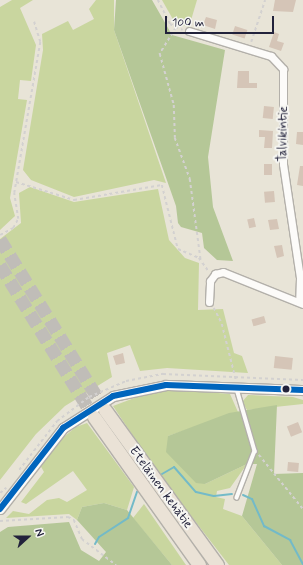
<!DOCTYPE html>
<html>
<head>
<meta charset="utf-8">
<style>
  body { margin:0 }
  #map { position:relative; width:303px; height:565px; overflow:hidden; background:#e8e4d7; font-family:Mynerve,sans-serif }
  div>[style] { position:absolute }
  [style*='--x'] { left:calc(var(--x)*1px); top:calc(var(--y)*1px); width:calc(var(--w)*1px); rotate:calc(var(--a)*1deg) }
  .green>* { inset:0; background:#c9d69f }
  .forest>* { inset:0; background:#b5c797 }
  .stream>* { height:2px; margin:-1px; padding:0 1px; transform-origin:1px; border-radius:1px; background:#73bac8 }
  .building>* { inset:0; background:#d5c5b7; transform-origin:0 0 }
  .motorway-tunnel>* { height:13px; margin-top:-6.5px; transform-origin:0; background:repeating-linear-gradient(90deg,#c0bdb8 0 13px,transparent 0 19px) }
  .path>* { height:1.5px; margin-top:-0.75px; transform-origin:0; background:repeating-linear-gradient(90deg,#d3d1d0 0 3px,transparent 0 6px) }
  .roads { filter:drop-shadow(1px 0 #b3b0aa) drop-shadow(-1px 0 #b3b0aa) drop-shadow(0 1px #b3b0aa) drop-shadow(0 -1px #b3b0aa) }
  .service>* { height:3.5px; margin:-1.75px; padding:0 1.75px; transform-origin:1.75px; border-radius:1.75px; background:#fcfbf9 }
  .minor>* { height:7px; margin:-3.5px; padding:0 3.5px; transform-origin:3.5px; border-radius:3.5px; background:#fcfbf9 }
  .tertiary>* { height:9px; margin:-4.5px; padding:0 4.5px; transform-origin:4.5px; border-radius:4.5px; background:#fcfbf9 }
  .motorway>* { height:13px; margin:-6.5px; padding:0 6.5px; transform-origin:6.5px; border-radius:6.5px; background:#eae2d6 }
  .bus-1>* { height:6px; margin:-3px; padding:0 3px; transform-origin:3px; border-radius:3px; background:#0065bd }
  .dots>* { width:11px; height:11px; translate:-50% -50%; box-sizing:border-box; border:2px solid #f6f6f2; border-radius:50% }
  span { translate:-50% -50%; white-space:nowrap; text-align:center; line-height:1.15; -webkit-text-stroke:4px #f6f6f2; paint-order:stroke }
  .street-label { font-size:13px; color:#22223b }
  .north { position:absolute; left:8px; top:517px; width:40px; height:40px; -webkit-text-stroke:3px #f6f6f2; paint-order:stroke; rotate:69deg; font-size:11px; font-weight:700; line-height:16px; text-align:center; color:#22223b }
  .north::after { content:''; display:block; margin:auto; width:14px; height:18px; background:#22223b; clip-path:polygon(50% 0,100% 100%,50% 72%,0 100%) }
  .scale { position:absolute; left:165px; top:16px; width:109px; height:18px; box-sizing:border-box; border:2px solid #22223b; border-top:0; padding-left:5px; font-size:12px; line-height:14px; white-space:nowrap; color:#22223b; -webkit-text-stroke:3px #f6f6f2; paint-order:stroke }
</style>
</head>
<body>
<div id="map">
  <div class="green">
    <i style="clip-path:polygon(12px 0,33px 0,20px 8px,36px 45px,31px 81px,20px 80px,18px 99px,27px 100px,10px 198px,15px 216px,0 230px,0 7px)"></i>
    <i style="clip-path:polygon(96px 0,114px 0,114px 30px,166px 183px,154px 180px,74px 197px,31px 180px,23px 170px,43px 50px,42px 34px,68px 21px,73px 30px,94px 19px,89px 9px)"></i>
    <i style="clip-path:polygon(162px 0,197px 0,189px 27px,175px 23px)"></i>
    <i style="clip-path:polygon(30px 187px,74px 202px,158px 189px,169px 240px,185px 258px,199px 263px,198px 310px,223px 309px,234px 353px,242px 356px,248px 373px,167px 368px,140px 371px,130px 345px,107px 353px,112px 377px,65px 406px,36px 434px,0 480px,0 239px,21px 223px,19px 193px)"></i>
    <i style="clip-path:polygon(182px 390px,230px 394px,238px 412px,168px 436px,205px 484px,247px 464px,230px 488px,217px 491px,216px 497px,225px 499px,223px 509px,242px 516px,282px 565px,229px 565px,157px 472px,113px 406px,153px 391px)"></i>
    <i style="clip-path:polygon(248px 395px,293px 397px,303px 400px,303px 404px,247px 410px,242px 402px)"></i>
    <i style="clip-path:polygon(87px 423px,134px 487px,127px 510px,104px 503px,82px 507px,77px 520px,69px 514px,6px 518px,13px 511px,29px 514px,47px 500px,59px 498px,67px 502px,87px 490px,73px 471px,26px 504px,21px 502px,44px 472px,40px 465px,55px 444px,76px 427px)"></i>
    <i style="clip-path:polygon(144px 504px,186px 565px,172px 565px,133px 518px)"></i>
  </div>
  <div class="forest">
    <i style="clip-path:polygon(116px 0,152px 0,172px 35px,225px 50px,208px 157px,213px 207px,233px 261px,217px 260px,204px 248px,202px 233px,181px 227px,178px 223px,176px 206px,114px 30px)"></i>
    <i style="clip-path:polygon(277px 405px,274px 474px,303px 473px,303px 565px,282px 565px,242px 516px,257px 464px,247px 464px,205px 484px,196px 483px,166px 452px,168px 436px,229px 413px)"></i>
    <i style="clip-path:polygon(104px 503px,127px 510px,172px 565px,0 565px,0 532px,8px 527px,69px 522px,81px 550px,99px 561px,106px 552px,77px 520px,82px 507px)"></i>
  </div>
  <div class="stream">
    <i style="--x:162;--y:474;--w:14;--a:-30"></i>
    <i style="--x:174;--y:467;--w:33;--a:49"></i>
    <i style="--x:196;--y:492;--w:18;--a:13"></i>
    <i style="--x:214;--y:496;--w:18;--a:-6"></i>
    <i style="--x:243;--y:495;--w:10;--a:24"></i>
    <i style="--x:252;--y:499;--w:30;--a:66"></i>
    <i style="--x:264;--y:526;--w:30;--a:28"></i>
    <i style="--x:290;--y:540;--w:27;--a:62"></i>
    <i style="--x:95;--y:544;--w:8;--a:-60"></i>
    <i style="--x:99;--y:537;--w:35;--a:-33"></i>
    <i style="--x:128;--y:518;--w:28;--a:-71"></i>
  </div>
  <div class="building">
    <i style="clip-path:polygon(275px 0,296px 0,293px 12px,273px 11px)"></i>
    <i style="clip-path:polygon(206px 17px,217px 20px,215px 29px,203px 25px)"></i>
    <i style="left:235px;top:26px;width:13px;height:9px;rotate:18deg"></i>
    <i style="clip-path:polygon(274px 32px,279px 34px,277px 41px,284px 43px,281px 51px,269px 47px)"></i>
    <i style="clip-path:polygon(238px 71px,249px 71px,249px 83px,257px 83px,257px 88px,237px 88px)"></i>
    <i style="left:264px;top:106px;width:10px;height:12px;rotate:6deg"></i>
    <i style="clip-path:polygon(259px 130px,273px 131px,272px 148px,264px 148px,265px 137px,259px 137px)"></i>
    <i style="clip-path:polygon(297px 132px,303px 132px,303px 145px,296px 144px)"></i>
    <i style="left:264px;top:164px;width:8px;height:11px"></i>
    <i style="clip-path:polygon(300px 166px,303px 166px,303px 186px,297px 185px)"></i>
    <i style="left:274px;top:191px;width:11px;height:10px;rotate:85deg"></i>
    <i style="left:254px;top:218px;width:9px;height:7px;rotate:77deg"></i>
    <i style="clip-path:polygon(277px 219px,279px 229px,270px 230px,268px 220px)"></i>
    <i style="clip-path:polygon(282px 245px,284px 256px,277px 258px,274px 246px)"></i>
    <i style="left:264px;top:316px;width:7px;height:13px;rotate:74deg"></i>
    <i style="clip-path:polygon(123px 353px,125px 363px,116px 365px,113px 356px)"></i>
    <i style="left:275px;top:356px;width:18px;height:12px;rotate:6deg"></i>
    <i style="left:298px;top:422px;width:11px;height:12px;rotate:68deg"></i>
    <i style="left:288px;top:462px;width:11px;height:9px;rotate:5deg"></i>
  </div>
  <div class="motorway-tunnel">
    <i style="--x:0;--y:239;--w:201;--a:58.4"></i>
    <i style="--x:0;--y:265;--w:179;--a:58.3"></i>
  </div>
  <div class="path">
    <i style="--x:158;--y:0;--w:27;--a:63"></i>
    <i style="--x:170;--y:24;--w:14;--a:25"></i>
    <i style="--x:176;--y:28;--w:31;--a:122"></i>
    <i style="--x:160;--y:54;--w:53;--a:74.6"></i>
    <i style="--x:174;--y:105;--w:33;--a:88"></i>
    <i style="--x:175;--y:138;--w:44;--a:69.9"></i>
    <i style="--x:190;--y:179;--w:83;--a:82.4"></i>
    <i style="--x:251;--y:42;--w:44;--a:-71.6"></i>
    <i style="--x:16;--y:182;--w:61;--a:17.2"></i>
    <i style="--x:74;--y:200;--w:89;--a:-9.7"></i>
    <i style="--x:162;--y:185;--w:66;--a:76"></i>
    <i style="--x:178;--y:249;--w:23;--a:23"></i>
    <i style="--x:199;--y:258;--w:17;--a:54"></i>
    <i style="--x:0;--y:235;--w:15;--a:-28"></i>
    <i style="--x:13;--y:228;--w:10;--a:-61"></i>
    <i style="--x:18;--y:219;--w:26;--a:-99"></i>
    <i style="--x:14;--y:193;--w:153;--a:-80.2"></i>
    <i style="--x:40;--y:42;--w:21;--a:-107"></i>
    <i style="--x:214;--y:308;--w:18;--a:63"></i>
    <i style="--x:222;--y:324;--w:58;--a:76"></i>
    <i style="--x:259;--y:455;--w:70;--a:50.8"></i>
    <i style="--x:19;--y:470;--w:62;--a:-52.2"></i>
    <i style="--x:57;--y:421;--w:40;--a:-37"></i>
    <i style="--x:89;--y:397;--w:40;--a:-23.4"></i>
    <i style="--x:126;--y:381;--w:38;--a:-11"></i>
    <i style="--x:163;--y:374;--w:140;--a:2.5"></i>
    <i style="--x:0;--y:493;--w:8;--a:-40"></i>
    <i style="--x:0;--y:521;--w:68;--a:-3.4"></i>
    <i style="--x:68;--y:517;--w:7;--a:27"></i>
    <i style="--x:74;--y:520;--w:21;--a:67"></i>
    <i style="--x:82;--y:539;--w:43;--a:37.4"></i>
  </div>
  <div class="roads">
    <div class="service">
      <i style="--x:237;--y:389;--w:65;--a:73.8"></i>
      <i style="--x:255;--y:451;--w:50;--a:111"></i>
    </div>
    <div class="minor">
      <i style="--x:189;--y:31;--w:86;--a:17"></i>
      <i style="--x:271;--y:56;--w:18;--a:47"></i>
      <i style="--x:283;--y:69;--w:95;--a:90"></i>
      <i style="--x:283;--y:164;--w:115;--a:81.5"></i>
      <i style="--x:300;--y:278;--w:24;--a:92"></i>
      <i style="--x:209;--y:302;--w:21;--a:-87"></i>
      <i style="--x:210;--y:281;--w:9;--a:-54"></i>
      <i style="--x:215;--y:274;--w:8;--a:-14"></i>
      <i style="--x:223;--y:272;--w:86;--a:21.8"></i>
    </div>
    <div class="tertiary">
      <i style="--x:0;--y:509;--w:103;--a:-52.1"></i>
      <i style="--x:63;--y:428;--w:59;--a:-32.6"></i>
      <i style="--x:113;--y:396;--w:54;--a:-11.7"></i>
      <i style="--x:166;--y:385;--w:137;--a:2.1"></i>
    </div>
    <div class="motorway">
      <i style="--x:105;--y:410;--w:191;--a:54.1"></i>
      <i style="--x:94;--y:417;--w:181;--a:54.6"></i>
    </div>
  </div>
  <div class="bus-1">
    <i style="--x:0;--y:509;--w:103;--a:-52.1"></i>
    <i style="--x:63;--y:428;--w:59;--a:-32.6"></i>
    <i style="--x:113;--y:396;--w:54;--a:-11.7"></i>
    <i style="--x:166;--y:385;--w:137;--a:2.1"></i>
  </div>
  <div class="dots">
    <i style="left:286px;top:389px;background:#22223b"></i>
  </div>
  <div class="street-label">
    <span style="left:284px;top:134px;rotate:-89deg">Talvikintie</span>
    <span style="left:160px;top:488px;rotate:54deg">Eteläinen kehätie</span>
  </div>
  <div class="north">N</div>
  <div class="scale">100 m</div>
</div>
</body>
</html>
